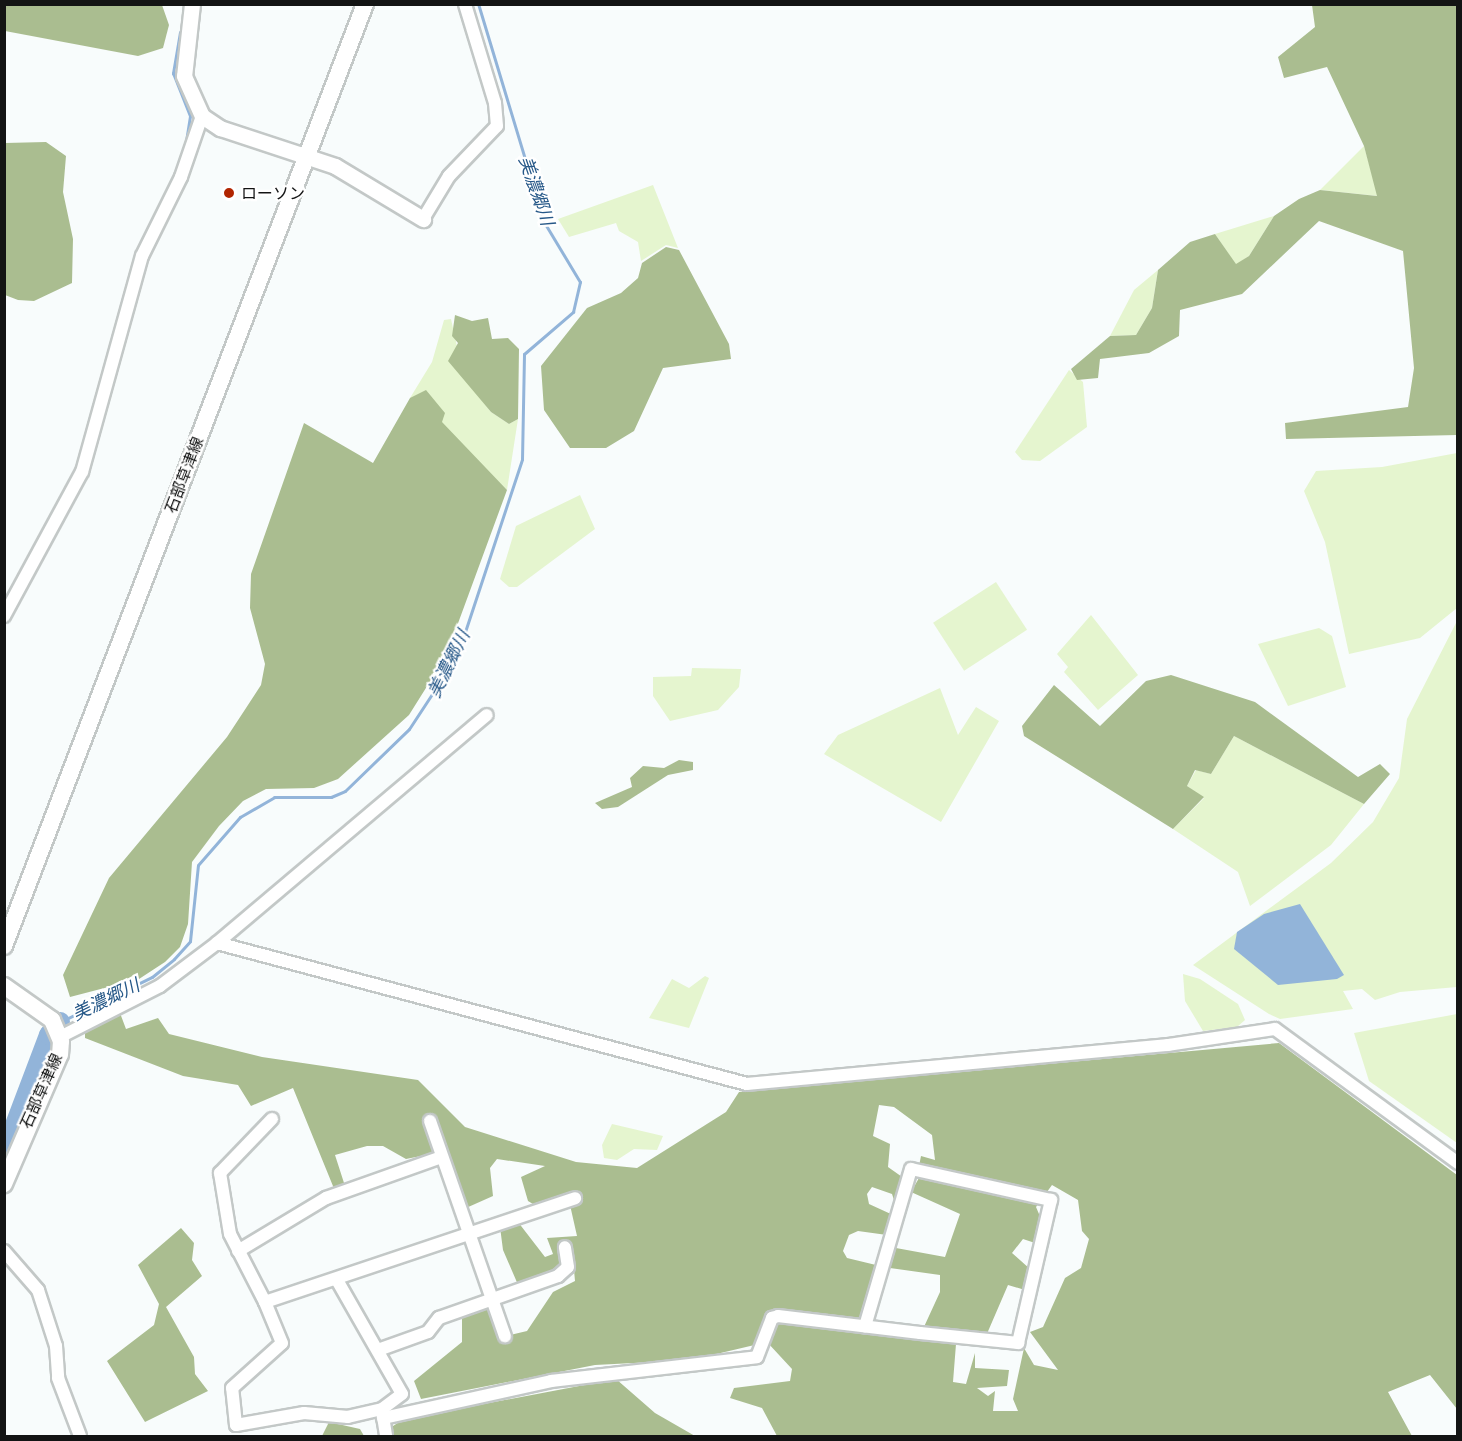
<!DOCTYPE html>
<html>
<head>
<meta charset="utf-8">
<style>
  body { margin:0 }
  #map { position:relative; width:1462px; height:1441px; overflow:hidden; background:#f8fcfc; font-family:"Archivo Narrow","Noto Sans JP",sans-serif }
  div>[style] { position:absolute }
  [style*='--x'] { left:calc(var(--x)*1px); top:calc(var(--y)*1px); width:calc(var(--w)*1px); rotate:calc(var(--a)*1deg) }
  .green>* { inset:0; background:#e5f5cf; transform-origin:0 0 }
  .forest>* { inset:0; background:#aabd90 }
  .water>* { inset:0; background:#92b4d9 }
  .stream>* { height:3px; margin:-1.5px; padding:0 1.5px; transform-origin:1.5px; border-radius:1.5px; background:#92b4d9 }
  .river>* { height:20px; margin:-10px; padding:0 10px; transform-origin:10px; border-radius:10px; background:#92b4d9 }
  .roads { filter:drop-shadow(2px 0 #c3c8c7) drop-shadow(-2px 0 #c3c8c7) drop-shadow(0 2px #c3c8c7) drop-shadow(0 -2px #c3c8c7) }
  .minor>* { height:12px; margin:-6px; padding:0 6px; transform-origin:6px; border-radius:6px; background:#fff }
  .tertiary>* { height:15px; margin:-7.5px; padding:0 7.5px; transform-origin:7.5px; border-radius:7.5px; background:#fff }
  .secondary>* { height:16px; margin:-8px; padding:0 8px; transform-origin:8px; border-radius:8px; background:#fff }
  .dots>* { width:16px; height:16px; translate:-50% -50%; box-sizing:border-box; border:3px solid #fff; border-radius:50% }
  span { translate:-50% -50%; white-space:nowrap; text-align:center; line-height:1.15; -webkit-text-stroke:4.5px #fff; paint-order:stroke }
  .poi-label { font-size:16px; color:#131414 }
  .left { translate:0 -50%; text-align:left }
  .street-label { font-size:16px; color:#131414 }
  .water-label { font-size:18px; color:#265888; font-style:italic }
  .frame { position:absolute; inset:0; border:6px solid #131414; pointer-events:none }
</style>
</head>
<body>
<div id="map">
  <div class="green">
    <i style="clip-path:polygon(1364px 146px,1378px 196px,1320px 190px)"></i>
    <i style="clip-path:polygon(653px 185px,678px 248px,666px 245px,641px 261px,638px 242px,619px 231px,616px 223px,569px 237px,558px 219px)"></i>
    <i style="clip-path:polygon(1274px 216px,1249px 256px,1236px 265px,1215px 234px)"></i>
    <i style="clip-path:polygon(1158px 270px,1152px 308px,1136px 335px,1110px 336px,1134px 290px)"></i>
    <i style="clip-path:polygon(451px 319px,464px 378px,491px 412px,509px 424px,518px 419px,507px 490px,410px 398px,432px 362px,444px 320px)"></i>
    <i style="clip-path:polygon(1069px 370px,1083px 382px,1087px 427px,1040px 461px,1022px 460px,1015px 452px)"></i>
    <i style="clip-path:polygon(1457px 453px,1457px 608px,1420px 638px,1349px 654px,1325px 542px,1304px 491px,1316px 471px,1382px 467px)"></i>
    <i style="clip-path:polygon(580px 495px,595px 529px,517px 587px,509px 587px,500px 579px,516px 526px)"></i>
    <i style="left:996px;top:582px;width:57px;height:75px;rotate:57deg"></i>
    <i style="clip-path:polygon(1091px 615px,1138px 675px,1098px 710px,1064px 672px,1068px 667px,1057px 654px)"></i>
    <i style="clip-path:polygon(1457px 621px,1457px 987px,1400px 992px,1375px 1000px,1362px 989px,1343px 991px,1353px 1009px,1280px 1019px,1269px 1014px,1193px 965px,1331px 863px,1373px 822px,1399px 778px,1407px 719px)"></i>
    <i style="clip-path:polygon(1319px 628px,1332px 636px,1346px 687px,1288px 706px,1258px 644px)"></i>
    <i style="clip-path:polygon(692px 668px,741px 669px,739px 687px,718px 710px,670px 721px,653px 696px,653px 677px,691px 676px)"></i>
    <i style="clip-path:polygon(940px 688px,958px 735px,976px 707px,999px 721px,941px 822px,824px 754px,838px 735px)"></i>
    <i style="clip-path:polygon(1234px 736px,1364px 804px,1331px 845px,1250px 906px,1238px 872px,1173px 829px,1204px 798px,1187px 786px,1196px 770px,1211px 774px)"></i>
    <i style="clip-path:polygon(1183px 974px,1200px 979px,1238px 1004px,1245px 1020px,1237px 1027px,1203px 1031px,1185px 1001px)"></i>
    <i style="clip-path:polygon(705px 976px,709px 978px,689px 1028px,649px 1018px,672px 979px,689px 988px)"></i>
    <i style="clip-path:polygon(1457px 1014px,1458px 1014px,1457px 1143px,1369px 1081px,1354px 1033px)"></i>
    <i style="clip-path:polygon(612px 1124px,663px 1136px,657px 1150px,634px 1149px,617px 1160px,604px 1158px,602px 1145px)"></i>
  </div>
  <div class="forest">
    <i style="clip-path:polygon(5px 4px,162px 5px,169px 25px,163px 48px,138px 56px,5px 31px)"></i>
    <i style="clip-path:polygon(1312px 5px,1457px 5px,1457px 435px,1286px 439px,1285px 423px,1408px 407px,1414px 368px,1403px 251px,1319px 221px,1242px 294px,1180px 310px,1179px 336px,1149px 353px,1100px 359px,1098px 378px,1077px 380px,1071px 369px,1110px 336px,1136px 335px,1152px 308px,1158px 270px,1190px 242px,1215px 234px,1236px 264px,1249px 256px,1274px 216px,1299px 199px,1320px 190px,1377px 196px,1364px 146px,1327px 67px,1284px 78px,1278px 57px,1315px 27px)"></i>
    <i style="clip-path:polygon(46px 142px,66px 156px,63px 192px,73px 239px,72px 283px,34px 301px,18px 300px,5px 295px,5px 143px)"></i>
    <i style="clip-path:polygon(666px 247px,679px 250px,729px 344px,731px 359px,663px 368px,634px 431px,606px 448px,570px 448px,544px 410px,541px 366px,587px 308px,621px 293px,638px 278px,642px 263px)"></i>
    <i style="clip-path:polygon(455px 315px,472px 321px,488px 318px,492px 339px,508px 338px,519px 349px,518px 419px,509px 424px,491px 412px,448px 361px,458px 343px,452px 336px)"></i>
    <i style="clip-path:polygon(426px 390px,445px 413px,442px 422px,507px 490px,446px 656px,409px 715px,338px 779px,314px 788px,266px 789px,243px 801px,219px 826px,192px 862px,188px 924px,180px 947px,165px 962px,139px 979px,70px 997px,63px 975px,109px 878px,227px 737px,261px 685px,265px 664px,250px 608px,251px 574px,304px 423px,373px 463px,410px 398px)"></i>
    <i style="clip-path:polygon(1171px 675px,1255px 702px,1358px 777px,1380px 764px,1390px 774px,1364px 804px,1234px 736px,1211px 774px,1195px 770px,1187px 786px,1204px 797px,1173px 829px,1024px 736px,1022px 726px,1054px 685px,1100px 726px,1146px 681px)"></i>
    <i style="clip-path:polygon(679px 760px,693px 762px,693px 770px,668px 775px,618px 807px,602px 809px,595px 803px,632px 787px,630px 778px,643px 766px,664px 768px)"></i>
    <i style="clip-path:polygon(evenodd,120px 1013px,126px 1029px,158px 1018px,169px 1034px,262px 1057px,418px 1080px,465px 1127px,576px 1162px,637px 1168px,726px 1112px,739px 1092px,1279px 1043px,1457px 1175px,1457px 1409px,1430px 1375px,1388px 1392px,1412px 1436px,777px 1436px,762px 1408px,730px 1398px,734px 1388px,790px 1381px,792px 1369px,767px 1342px,691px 1360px,595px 1365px,421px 1399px,414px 1381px,462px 1342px,462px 1314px,489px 1306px,498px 1338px,527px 1331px,553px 1292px,575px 1281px,573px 1259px,563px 1269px,519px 1287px,503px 1250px,500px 1227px,518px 1222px,545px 1257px,553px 1254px,547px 1238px,577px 1236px,570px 1205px,538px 1207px,528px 1201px,521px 1177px,545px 1166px,497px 1159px,490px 1168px,493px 1196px,466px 1208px,436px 1153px,406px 1159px,383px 1146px,367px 1146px,335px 1155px,345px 1186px,335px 1191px,293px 1088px,251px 1106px,238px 1085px,183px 1076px,85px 1038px,85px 1030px,120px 1013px,879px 1105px,894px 1107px,932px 1135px,935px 1160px,921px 1156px,919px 1166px,934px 1177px,919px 1178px,911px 1192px,960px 1214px,945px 1257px,896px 1248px,890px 1268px,940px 1275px,940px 1292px,923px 1329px,986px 1336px,1008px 1285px,1025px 1290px,1030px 1269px,1012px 1253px,1023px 1239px,1038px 1244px,1042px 1221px,1036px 1207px,1052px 1185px,1078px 1200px,1082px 1231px,1089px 1239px,1081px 1268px,1065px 1278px,1043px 1327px,1030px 1332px,1058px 1370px,1034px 1365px,1024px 1348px,1013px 1399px,1018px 1411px,993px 1411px,995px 1391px,988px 1396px,977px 1388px,1007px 1386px,1009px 1370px,975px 1368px,975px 1353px,966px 1384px,953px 1382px,956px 1344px,860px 1331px,882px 1246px,876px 1265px,847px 1258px,843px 1251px,849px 1235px,858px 1231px,887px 1235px,893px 1215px,869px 1204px,867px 1194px,872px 1187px,892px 1194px,897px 1209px,905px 1179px,888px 1167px,890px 1144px,873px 1136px,879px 1105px)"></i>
    <i style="clip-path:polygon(181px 1228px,194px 1243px,192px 1260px,202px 1276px,166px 1307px,194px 1357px,195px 1374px,208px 1391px,145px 1422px,107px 1361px,154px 1325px,159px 1304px,138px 1265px)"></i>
    <i style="clip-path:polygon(616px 1379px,655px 1413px,695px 1436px,393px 1435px,393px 1426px,404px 1419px)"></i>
    <i style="clip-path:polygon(329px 1422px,360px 1429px,364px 1436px,322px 1436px)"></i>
  </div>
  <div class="water">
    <i style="clip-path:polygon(1300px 904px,1344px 975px,1337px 979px,1278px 985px,1234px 949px,1237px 932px,1264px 914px)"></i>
  </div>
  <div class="stream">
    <i style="--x:180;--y:32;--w:42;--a:99.7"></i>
    <i style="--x:173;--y:73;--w:46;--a:68.4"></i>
    <i style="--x:190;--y:116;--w:32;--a:99"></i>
    <i style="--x:142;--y:243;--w:52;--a:-63.9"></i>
    <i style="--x:60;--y:1022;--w:102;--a:-26.1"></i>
    <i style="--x:152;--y:977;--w:28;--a:-39"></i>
    <i style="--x:174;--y:959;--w:24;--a:-48"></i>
    <i style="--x:190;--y:941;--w:76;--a:-84"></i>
    <i style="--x:198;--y:865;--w:64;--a:-48.8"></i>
    <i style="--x:240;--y:817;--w:39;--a:-30"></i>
    <i style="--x:274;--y:797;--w:57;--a:0"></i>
    <i style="--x:331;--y:797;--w:15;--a:-23"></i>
    <i style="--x:345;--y:791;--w:89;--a:-44.1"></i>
    <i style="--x:409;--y:729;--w:87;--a:-56.7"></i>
    <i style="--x:457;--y:656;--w:207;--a:-71.7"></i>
    <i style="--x:522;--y:459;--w:105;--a:-88.9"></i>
    <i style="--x:524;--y:354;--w:65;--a:-40.6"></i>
    <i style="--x:573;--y:312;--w:31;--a:-77"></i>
    <i style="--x:580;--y:282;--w:70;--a:-121"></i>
    <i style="--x:544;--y:222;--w:228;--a:-106.8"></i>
  </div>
  <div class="river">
    <i style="--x:4;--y:1154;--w:127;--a:-69.3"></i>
    <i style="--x:49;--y:1035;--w:17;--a:-50"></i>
  </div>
  <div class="roads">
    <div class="minor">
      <i style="--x:423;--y:219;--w:50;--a:-58.8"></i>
      <i style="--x:449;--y:176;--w:69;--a:-46.2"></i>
      <i style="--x:497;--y:126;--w:23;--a:-95"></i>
      <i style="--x:495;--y:103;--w:103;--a:-106.9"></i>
      <i style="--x:4;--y:616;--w:164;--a:-61.6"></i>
      <i style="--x:82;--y:472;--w:224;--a:-74.5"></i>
      <i style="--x:142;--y:256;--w:88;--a:-63.7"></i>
      <i style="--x:181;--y:177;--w:65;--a:-71"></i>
      <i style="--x:217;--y:943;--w:548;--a:14.9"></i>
      <i style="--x:747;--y:1084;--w:423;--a:-5.3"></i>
      <i style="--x:1168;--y:1045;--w:108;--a:-8.5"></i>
      <i style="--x:1275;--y:1029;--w:227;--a:36.2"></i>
      <i style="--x:60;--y:1037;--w:112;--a:-27"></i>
      <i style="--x:160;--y:986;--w:71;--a:-37"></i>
      <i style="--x:217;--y:943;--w:353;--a:-40.2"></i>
      <i style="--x:430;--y:1121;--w:228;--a:70.8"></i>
      <i style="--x:4;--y:1251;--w:52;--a:48.9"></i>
      <i style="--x:38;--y:1290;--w:59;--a:72.2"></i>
      <i style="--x:56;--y:1346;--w:32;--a:86"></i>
      <i style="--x:58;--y:1378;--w:62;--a:69.2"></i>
      <i style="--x:238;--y:1251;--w:103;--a:-31.1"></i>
      <i style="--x:326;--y:1198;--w:123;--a:-19.5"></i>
      <i style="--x:337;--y:1280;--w:131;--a:60.3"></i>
      <i style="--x:402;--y:1394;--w:25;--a:143"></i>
      <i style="--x:382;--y:1409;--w:35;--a:167"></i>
      <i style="--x:348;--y:1417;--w:44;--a:-174.8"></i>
      <i style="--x:304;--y:1413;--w:69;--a:170"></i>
      <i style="--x:236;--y:1425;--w:37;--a:-96"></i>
      <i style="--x:232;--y:1388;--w:67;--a:-42"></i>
      <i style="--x:282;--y:1343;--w:44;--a:-112.5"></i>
      <i style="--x:265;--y:1302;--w:327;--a:-18.5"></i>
      <i style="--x:265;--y:1302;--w:76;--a:-117.2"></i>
      <i style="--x:230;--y:1234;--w:62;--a:-99.3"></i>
      <i style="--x:220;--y:1173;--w:75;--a:-46.1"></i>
      <i style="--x:378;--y:1350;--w:53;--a:-19.8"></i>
      <i style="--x:428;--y:1332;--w:18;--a:-52"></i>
      <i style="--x:439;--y:1318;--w:126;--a:-19.4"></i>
      <i style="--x:558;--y:1276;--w:13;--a:-42"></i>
      <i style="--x:568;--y:1267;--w:20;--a:-99"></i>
      <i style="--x:382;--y:1410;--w:26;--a:81"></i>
      <i style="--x:383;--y:1418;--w:172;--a:-12.4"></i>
      <i style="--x:551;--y:1381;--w:207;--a:-6.6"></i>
      <i style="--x:757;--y:1357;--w:42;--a:-69"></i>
      <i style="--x:772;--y:1318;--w:6;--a:-18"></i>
      <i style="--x:778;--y:1316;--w:143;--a:6.8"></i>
      <i style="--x:920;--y:1333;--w:99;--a:5.8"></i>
      <i style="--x:1018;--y:1343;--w:147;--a:-77"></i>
      <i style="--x:1051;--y:1200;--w:143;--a:-167.5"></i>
      <i style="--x:911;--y:1169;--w:164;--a:106.3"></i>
    </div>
    <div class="tertiary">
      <i style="--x:192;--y:4;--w:72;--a:96.3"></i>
      <i style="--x:184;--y:76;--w:44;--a:65.8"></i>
      <i style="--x:202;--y:116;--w:22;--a:34"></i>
      <i style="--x:220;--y:128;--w:121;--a:18.3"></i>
      <i style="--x:335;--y:166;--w:103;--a:31.1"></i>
    </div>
    <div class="secondary">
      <i style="--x:4;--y:946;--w:1009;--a:-69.03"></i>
      <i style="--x:4;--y:986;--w:59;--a:35.3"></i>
      <i style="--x:52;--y:1020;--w:23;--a:67"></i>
      <i style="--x:61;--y:1041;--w:13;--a:94"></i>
      <i style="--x:60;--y:1054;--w:142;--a:113.3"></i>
    </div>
  </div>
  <div class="dots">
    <i style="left:229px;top:193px;background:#b12501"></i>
  </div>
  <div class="poi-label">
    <span class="left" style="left:241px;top:193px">ローソン</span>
  </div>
  <div class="street-label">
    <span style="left:184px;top:475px;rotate:-69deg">石部草津線</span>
    <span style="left:41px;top:1091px;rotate:-66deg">石部草津線</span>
  </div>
  <div class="water-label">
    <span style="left:536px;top:191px;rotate:71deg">美濃郷川</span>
    <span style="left:449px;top:664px;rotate:-64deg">美濃郷川</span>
    <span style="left:106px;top:1000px;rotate:-26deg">美濃郷川</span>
  </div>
  <div class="frame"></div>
</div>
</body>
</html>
